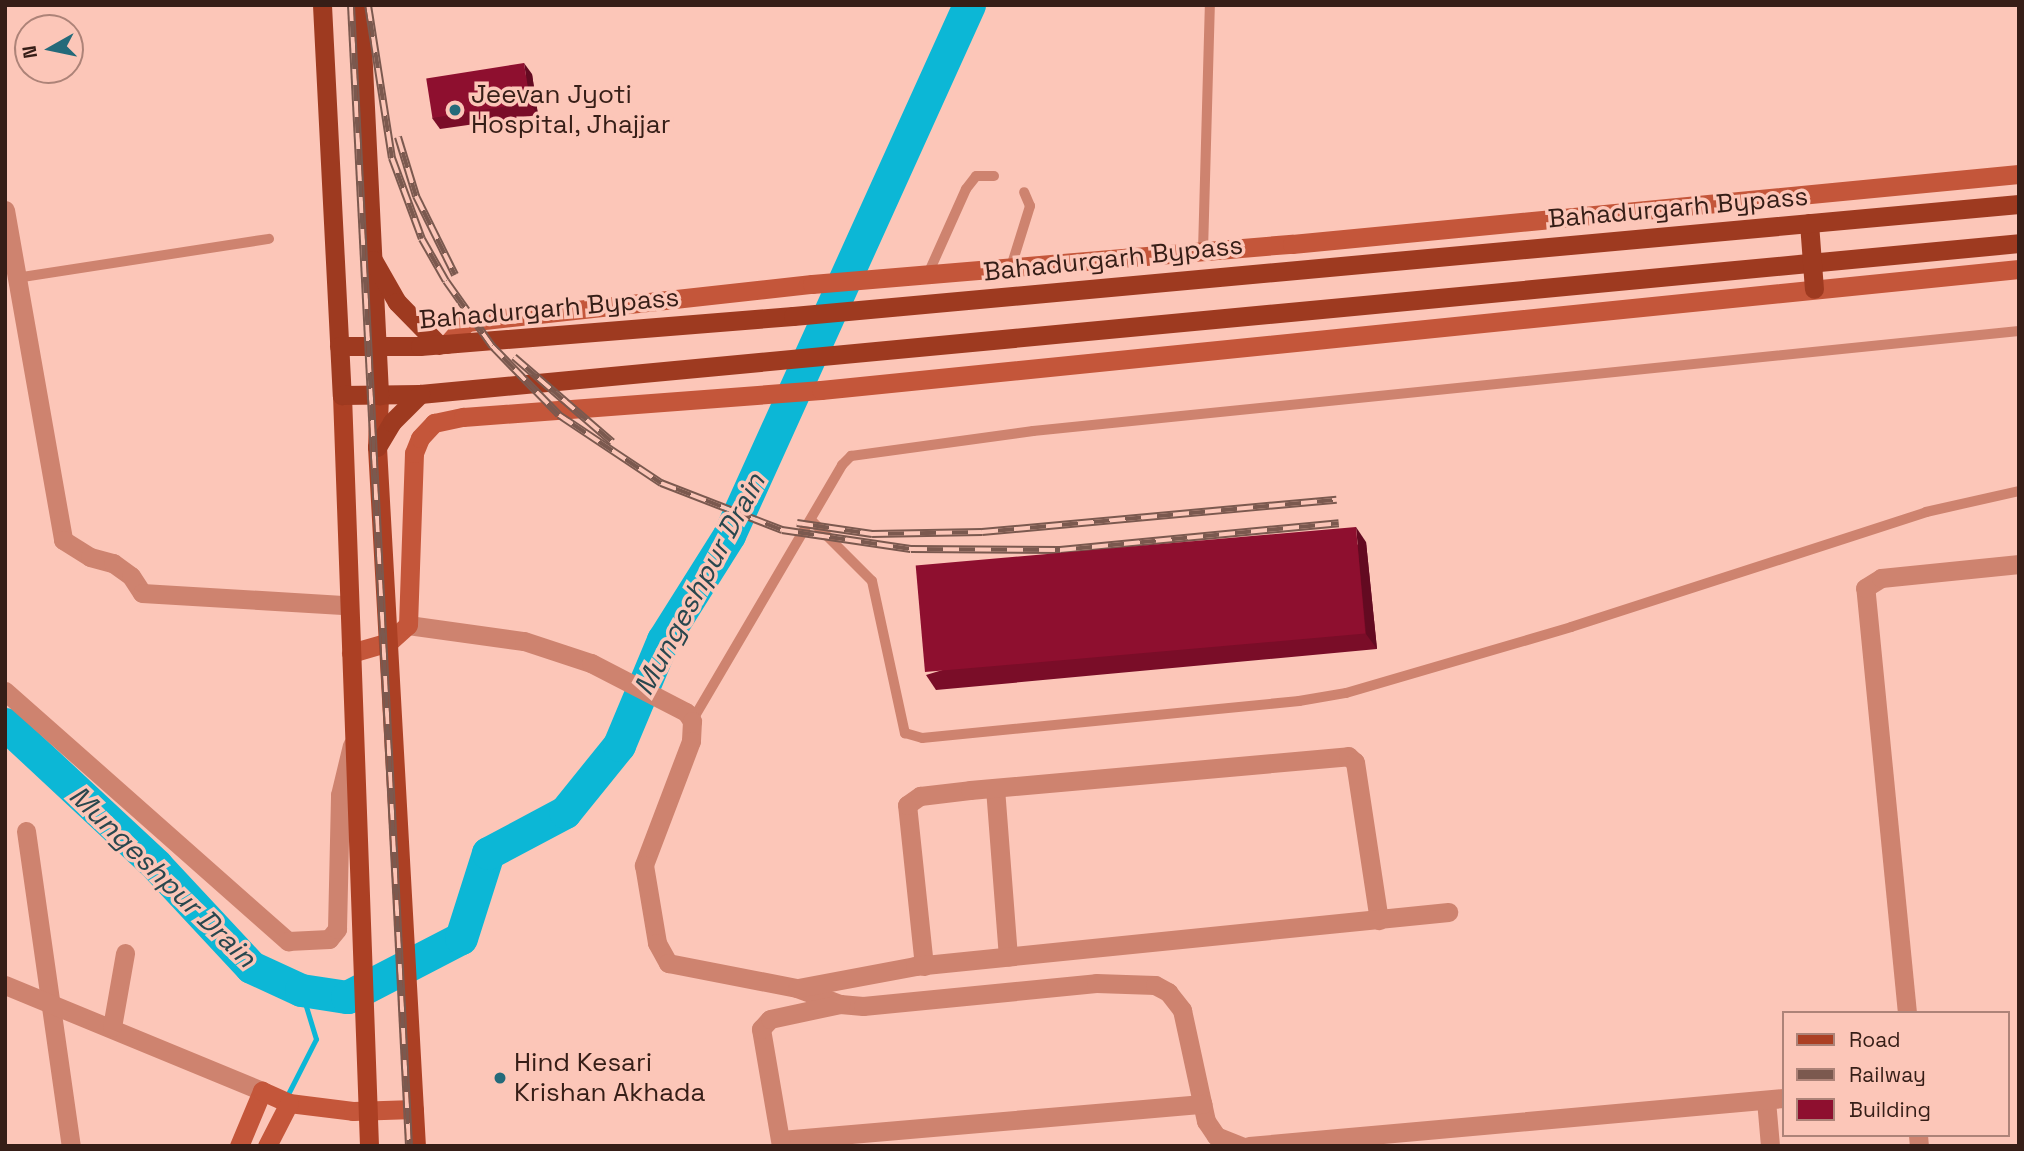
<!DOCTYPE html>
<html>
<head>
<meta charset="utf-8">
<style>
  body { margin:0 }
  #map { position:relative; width:2024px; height:1151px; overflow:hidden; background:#fcc6b8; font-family:"Space Grotesk",sans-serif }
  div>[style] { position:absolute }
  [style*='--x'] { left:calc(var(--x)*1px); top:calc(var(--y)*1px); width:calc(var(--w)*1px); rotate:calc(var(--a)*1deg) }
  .stream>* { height:5px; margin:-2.5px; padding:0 2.5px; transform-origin:2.5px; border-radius:2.5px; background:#0cb7d6 }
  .river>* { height:33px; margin:-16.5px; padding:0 16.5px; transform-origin:16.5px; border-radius:16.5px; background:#0cb7d6 }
  .service>* { height:10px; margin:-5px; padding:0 5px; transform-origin:5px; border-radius:5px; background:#ce836f }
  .minor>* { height:19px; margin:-9.5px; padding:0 9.5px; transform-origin:9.5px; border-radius:9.5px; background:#ce836f }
  .secondary>* { height:19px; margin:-9.5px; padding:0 9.5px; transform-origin:9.5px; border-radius:9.5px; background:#c4563a }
  .primary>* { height:19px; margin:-9.5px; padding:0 9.5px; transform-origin:9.5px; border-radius:9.5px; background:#ac4024 }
  .trunk>* { height:19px; margin:-9.5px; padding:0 9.5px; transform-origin:9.5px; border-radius:9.5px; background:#9e3a20 }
  .rail>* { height:8px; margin-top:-4px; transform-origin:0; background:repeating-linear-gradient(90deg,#fcc6b8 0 16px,#7b594f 0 32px); box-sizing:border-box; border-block:2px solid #7b594f }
  .wall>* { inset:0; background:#7a0d28 }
  .shaded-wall>* { inset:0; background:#630a21 }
  .building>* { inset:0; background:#8e0f2f; transform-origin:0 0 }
  .dots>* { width:19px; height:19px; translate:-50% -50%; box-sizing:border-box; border:4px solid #fcc6b8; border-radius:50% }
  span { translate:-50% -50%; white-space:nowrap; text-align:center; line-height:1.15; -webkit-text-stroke:7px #fcc6b8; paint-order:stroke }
  .poi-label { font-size:26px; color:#361e17 }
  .left { translate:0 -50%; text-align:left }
  .street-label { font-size:26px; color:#361e17 }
  .water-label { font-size:28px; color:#29474e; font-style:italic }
  .frame { position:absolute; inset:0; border:7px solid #361e17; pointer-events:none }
  .legend { position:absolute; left:1782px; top:1011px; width:228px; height:126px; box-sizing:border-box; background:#fcc6b8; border:2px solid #ad8378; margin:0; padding:9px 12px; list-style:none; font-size:21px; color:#361e17 }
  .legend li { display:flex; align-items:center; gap:14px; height:35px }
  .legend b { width:35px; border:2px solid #ad8378 }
  .north { position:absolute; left:14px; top:14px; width:70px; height:70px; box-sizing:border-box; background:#fcc6b8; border:2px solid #ad8378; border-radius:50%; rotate:261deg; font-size:19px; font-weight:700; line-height:28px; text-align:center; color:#361e17 }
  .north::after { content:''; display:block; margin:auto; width:24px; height:32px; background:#246a7a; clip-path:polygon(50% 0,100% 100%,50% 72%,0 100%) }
</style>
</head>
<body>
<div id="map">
  <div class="stream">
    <i style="--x:287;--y:1096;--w:64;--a:-63"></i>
    <i style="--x:316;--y:1039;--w:51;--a:-107"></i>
  </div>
  <div class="river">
    <i style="--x:5;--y:724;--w:207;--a:43"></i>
    <i style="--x:156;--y:865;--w:139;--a:47"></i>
    <i style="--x:251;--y:967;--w:55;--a:24.7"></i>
    <i style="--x:301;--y:990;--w:47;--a:8.7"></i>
    <i style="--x:347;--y:997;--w:128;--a:-27.4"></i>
    <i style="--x:461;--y:938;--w:89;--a:-72.4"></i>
    <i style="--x:488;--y:853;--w:87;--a:-28"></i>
    <i style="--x:565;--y:812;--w:86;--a:-51.1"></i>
    <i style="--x:619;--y:745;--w:114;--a:-67.3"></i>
    <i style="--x:663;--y:640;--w:124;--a:-57.8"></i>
    <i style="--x:729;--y:535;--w:582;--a:-65.64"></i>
  </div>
  <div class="service">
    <i style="--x:1203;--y:251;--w:246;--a:-88.4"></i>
    <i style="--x:1011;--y:267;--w:64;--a:-72.7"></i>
    <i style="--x:1030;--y:206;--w:15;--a:-113"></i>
    <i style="--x:928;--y:274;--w:93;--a:-65.9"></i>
    <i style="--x:966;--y:189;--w:16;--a:-52"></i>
    <i style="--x:976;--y:176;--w:18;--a:0"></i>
    <i style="--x:16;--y:278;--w:256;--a:-8.8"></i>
    <i style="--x:811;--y:520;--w:86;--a:45"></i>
    <i style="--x:872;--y:581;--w:156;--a:77.8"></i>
    <i style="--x:905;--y:733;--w:18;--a:16"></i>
    <i style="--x:922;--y:738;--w:379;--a:-5.6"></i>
    <i style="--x:1299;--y:701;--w:48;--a:-9.7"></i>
    <i style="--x:1346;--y:693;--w:234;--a:-16.3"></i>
    <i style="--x:1571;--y:627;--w:373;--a:-17.9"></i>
    <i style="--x:1926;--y:512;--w:95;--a:-12.7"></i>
    <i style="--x:692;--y:721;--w:297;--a:-59.6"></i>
    <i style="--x:842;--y:465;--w:13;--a:-45"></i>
    <i style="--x:851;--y:456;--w:184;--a:-7.8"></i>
    <i style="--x:1033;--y:431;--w:991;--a:-5.79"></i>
  </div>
  <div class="minor">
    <i style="--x:5;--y:210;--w:335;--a:80"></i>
    <i style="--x:63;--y:540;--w:32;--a:32"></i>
    <i style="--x:90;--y:557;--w:24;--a:15"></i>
    <i style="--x:113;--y:563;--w:22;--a:36"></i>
    <i style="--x:131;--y:576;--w:20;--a:57"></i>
    <i style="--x:142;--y:593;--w:205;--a:3.4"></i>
    <i style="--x:408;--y:625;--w:117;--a:7.9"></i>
    <i style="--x:524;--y:641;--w:71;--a:18.2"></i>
    <i style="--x:591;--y:663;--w:107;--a:27.3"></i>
    <i style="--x:686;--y:712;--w:11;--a:56"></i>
    <i style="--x:692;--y:721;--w:20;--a:93"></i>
    <i style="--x:691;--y:741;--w:133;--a:110.8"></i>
    <i style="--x:644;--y:865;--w:79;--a:80.5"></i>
    <i style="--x:657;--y:943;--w:23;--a:61"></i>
    <i style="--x:668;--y:963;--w:131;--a:11"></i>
    <i style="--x:797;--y:988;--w:46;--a:20.4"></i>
    <i style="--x:840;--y:1004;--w:23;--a:5"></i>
    <i style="--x:863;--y:1006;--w:234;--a:-5.6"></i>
    <i style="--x:1096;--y:983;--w:59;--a:1.9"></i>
    <i style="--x:1155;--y:985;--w:15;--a:28"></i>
    <i style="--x:1168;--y:992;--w:23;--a:52"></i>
    <i style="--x:1182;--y:1010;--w:114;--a:77.8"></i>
    <i style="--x:1206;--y:1121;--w:18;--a:56"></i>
    <i style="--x:1216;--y:1136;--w:27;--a:22"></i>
    <i style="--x:5;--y:691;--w:378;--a:41.5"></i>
    <i style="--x:288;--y:941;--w:41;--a:-2.8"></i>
    <i style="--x:329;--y:939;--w:13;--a:-51"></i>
    <i style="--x:337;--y:929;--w:134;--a:-88.7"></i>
    <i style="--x:340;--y:795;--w:51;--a:-76.5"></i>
    <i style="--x:995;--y:788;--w:169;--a:85.6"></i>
    <i style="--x:26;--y:831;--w:318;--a:81.9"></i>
    <i style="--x:924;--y:966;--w:162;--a:-96"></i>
    <i style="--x:907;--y:805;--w:16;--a:-35"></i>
    <i style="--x:920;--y:796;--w:50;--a:-6.8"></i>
    <i style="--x:970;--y:790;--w:380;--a:-5.1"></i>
    <i style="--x:1348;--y:756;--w:9;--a:41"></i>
    <i style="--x:1355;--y:762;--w:160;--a:81.4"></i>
    <i style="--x:5;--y:985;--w:278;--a:22.4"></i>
    <i style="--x:798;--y:988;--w:119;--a:-10.6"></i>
    <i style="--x:915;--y:966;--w:536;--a:-5.79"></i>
    <i style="--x:1907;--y:1013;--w:427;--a:-95.6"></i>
    <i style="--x:1865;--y:588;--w:19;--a:-32"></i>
    <i style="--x:1881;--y:578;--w:139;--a:-5.8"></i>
    <i style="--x:112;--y:1027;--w:75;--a:-80"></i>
    <i style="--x:1766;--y:1100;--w:46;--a:85"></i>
    <i style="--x:1918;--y:1135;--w:11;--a:85"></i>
    <i style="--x:781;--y:1140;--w:423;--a:-4.9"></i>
    <i style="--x:781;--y:1146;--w:119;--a:-99.7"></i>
    <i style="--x:761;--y:1029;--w:13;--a:-48"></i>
    <i style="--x:770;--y:1019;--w:72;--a:-12.1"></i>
    <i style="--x:1249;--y:1146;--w:537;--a:-5.13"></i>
  </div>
  <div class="secondary">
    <i style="--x:447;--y:344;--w:30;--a:-48"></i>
    <i style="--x:467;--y:322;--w:347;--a:-6.3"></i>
    <i style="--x:812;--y:284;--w:482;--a:-4.8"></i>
    <i style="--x:1292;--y:244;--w:730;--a:-5.5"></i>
    <i style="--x:351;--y:653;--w:40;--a:-16"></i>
    <i style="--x:389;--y:642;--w:25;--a:-42"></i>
    <i style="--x:408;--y:625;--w:172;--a:-88"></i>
    <i style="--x:414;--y:453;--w:16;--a:-68"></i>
    <i style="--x:420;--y:438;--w:21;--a:-47"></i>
    <i style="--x:434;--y:423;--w:30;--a:-12"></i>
    <i style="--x:463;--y:417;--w:359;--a:-4.3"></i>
    <i style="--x:821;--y:390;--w:1204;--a:-5.77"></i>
    <i style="--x:239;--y:1146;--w:60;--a:-67.3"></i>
    <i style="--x:262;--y:1091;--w:30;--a:24"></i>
    <i style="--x:289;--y:1103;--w:64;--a:7.1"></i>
    <i style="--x:353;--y:1111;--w:61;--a:-1.9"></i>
    <i style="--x:267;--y:1146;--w:48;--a:-62.9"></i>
  </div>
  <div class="primary">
    <i style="--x:342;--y:395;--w:751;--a:87.94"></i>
    <i style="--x:379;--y:396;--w:51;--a:92.2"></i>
    <i style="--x:377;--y:447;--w:700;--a:86.81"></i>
  </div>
  <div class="trunk">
    <i style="--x:322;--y:5;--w:391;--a:87.1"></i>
    <i style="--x:342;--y:395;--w:78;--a:-0.7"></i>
    <i style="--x:420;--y:394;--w:1606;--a:-5.39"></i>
    <i style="--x:360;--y:5;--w:391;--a:87.2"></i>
    <i style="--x:1809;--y:223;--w:66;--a:85.7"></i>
    <i style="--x:373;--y:260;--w:48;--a:60.3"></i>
    <i style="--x:397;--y:302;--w:60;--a:45.7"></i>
    <i style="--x:339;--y:346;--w:81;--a:0"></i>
    <i style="--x:420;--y:346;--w:374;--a:-4.6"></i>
    <i style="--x:793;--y:316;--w:1231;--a:-5.22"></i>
    <i style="--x:377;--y:447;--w:29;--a:-59"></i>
    <i style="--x:392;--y:422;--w:40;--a:-45"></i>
  </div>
  <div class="rail">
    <i style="--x:351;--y:5;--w:1142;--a:87.09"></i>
    <i style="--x:368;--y:5;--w:155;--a:81.1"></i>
    <i style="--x:392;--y:158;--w:86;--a:69.7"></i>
    <i style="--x:422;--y:239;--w:48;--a:60.3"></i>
    <i style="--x:446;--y:281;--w:80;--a:54.7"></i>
    <i style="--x:492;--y:346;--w:96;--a:45.8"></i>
    <i style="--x:559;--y:415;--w:123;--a:33.7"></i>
    <i style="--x:661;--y:483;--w:130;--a:21.2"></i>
    <i style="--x:782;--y:530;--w:130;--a:8.4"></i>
    <i style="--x:911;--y:549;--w:149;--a:0.4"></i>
    <i style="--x:1060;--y:550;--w:280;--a:-5.5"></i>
    <i style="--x:398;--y:137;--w:62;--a:73"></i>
    <i style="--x:416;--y:196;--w:88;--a:63.7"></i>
    <i style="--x:514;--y:357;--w:130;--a:40.9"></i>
    <i style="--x:797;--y:523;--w:76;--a:8.3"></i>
    <i style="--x:872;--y:534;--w:110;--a:-1"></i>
    <i style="--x:982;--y:532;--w:356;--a:-5.2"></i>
  </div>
  <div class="wall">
    <i style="clip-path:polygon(532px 74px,538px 115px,440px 129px,432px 118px)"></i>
    <i style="clip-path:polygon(1366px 542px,1377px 649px,936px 690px,926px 675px)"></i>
  </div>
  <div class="shaded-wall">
    <i style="clip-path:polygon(524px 63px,532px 74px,538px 115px,530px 103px)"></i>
    <i style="clip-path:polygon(1356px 527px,1366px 542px,1377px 649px,1366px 634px)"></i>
  </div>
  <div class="building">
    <i style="left:524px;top:63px;width:40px;height:99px;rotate:81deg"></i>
    <i style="left:1356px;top:527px;width:107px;height:442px;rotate:85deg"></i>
  </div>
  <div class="dots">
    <i style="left:455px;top:110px;background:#246a7a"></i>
    <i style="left:500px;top:1078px;background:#246a7a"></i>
  </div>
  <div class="poi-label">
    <span class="left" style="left:471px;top:110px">Jeevan Jyoti<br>Hospital, Jhajjar</span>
    <span class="left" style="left:514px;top:1078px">Hind Kesari<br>Krishan Akhada</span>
  </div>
  <div class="street-label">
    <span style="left:1678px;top:208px;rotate:-5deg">Bahadurgarh Bypass</span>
    <span style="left:1113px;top:259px;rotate:-6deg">Bahadurgarh Bypass</span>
    <span style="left:549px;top:309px;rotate:-5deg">Bahadurgarh Bypass</span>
  </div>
  <div class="water-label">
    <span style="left:699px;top:584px;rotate:-62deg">Mungeshpur Drain</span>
    <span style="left:163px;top:876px;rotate:44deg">Mungeshpur Drain</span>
  </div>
  <div class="frame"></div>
  <ul class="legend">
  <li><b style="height:9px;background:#ac4024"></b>Road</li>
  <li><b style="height:9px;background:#7b594f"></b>Railway</li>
  <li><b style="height:19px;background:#8e0f2f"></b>Building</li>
  </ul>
  <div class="north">N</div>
</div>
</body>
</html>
